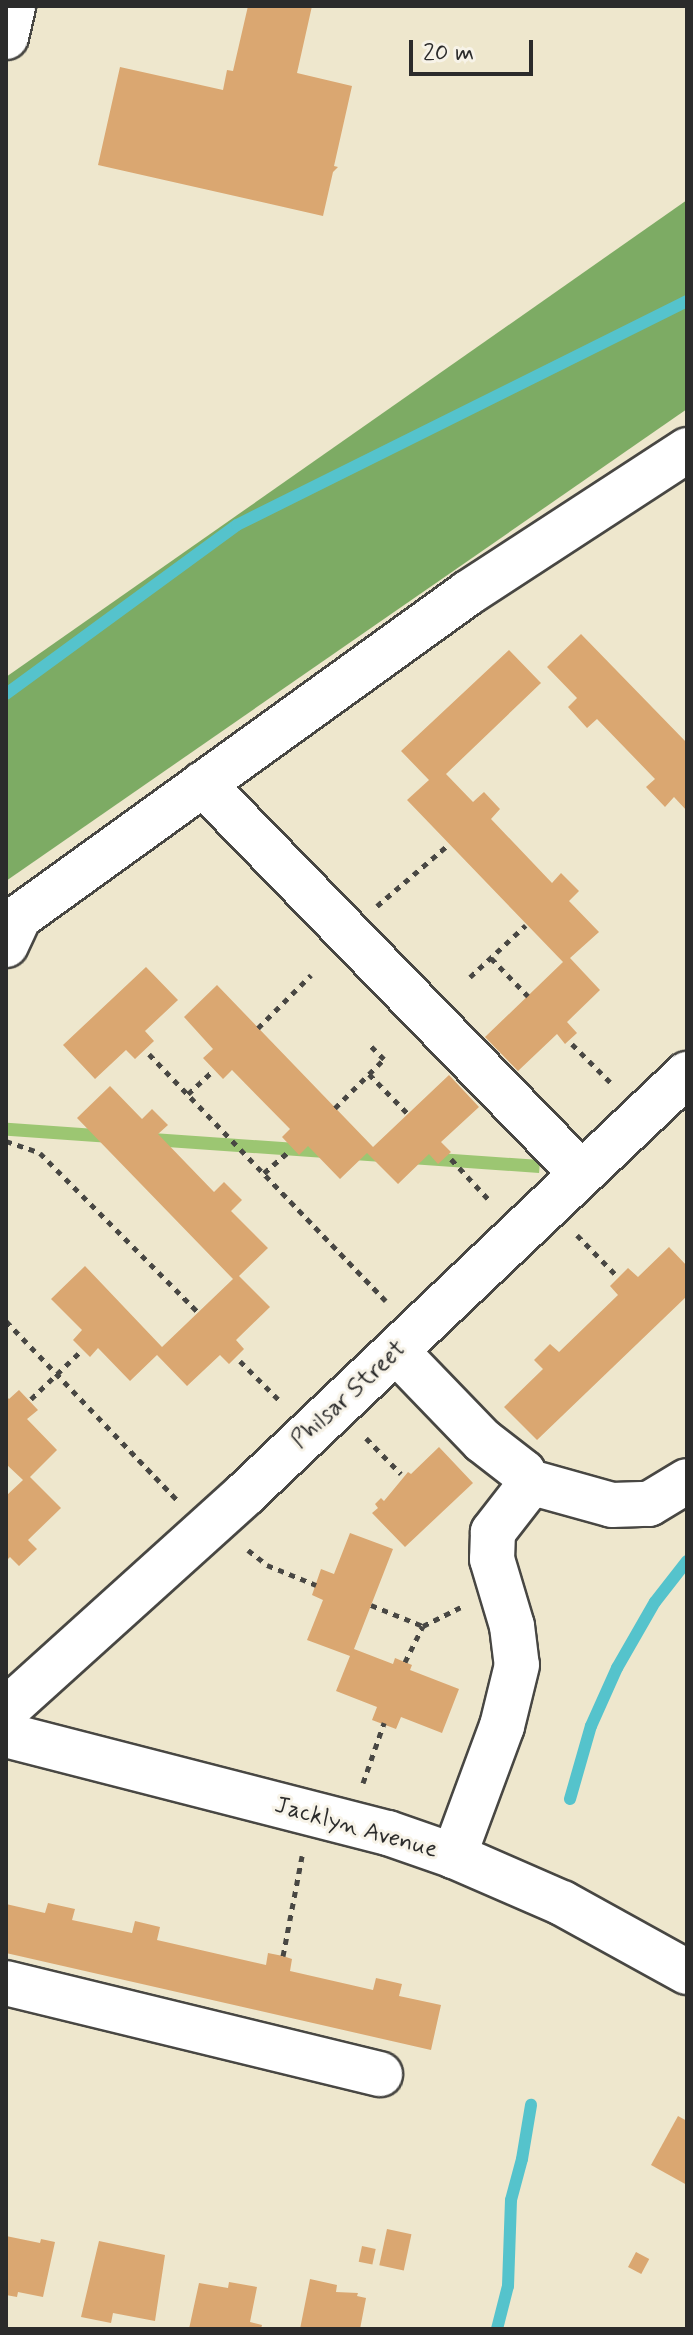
<!DOCTYPE html>
<html>
<head>
<meta charset="utf-8">
<style>
  body { margin:0 }
  #map { position:relative; width:693px; height:2335px; overflow:hidden; background:#eee7cd; font-family:Mynerve,sans-serif }
  div>[style] { position:absolute }
  [style*='--x'] { left:calc(var(--x)*1px); top:calc(var(--y)*1px); width:calc(var(--w)*1px); rotate:calc(var(--a)*1deg) }
  .green>* { inset:0; background:#9cc672; transform-origin:0 0 }
  .forest>* { inset:0; background:#7dab64 }
  .stream>* { height:12px; margin:-6px; padding:0 6px; transform-origin:6px; border-radius:6px; background:#55c3cc }
  .building>* { inset:0; background:#daa771; transform-origin:0 0 }
  .path>* { height:5px; margin-top:-2.5px; transform-origin:0; background:repeating-linear-gradient(90deg,#484743 0 6px,transparent 0 12px) }
  .roads { filter:drop-shadow(2px 0 #484743) drop-shadow(-2px 0 #484743) drop-shadow(0 2px #484743) drop-shadow(0 -2px #484743) }
  .minor>* { height:44px; margin:-22px; padding:0 22px; transform-origin:22px; border-radius:22px; background:#fff }
  span { translate:-50% -50%; white-space:nowrap; text-align:center; line-height:1.15; -webkit-text-stroke:6px #f7f3e8; paint-order:stroke }
  .street-label { font-size:24px; color:#2b2b2b }
  .frame { position:absolute; inset:0; border:8px solid #2b2b2b; pointer-events:none }
  .scale { position:absolute; left:409px; top:40px; width:124px; height:36px; box-sizing:border-box; border:4px solid #2b2b2b; border-top:0; padding-left:10px; font-size:24px; line-height:28px; white-space:nowrap; color:#2b2b2b; -webkit-text-stroke:6px #f7f3e8; paint-order:stroke }
</style>
</head>
<body>
<div id="map">
  <div class="green">
    <i style="left:540px;top:1160px;width:13px;height:699px;rotate:94deg"></i>
  </div>
  <div class="forest">
    <i style="clip-path:polygon(687px 200px,687px 409px,6px 881px,6px 677px)"></i>
  </div>
  <div class="stream">
    <i style="--x:6;--y:694;--w:286;--a:-36.2"></i>
    <i style="--x:237;--y:525;--w:503;--a:-26.46"></i>
    <i style="--x:570;--y:1799;--w:76;--a:-74"></i>
    <i style="--x:591;--y:1726;--w:64;--a:-65.9"></i>
    <i style="--x:617;--y:1668;--w:76;--a:-60.1"></i>
    <i style="--x:655;--y:1602;--w:52;--a:-52"></i>
    <i style="--x:497;--y:2329;--w:44;--a:-75.7"></i>
    <i style="--x:508;--y:2286;--w:86;--a:-88"></i>
    <i style="--x:511;--y:2200;--w:42;--a:-75"></i>
    <i style="--x:522;--y:2159;--w:55;--a:-80.5"></i>
  </div>
  <div class="building">
    <i style="clip-path:polygon(248px 6px,312px 6px,297px 73px,352px 86px,334px 166px,338px 167px,333px 172px,323px 216px,98px 165px,120px 67px,223px 90px,227px 70px,233px 71px)"></i>
    <i style="clip-path:polygon(581px 634px,687px 743px,687px 811px,674px 797px,665px 807px,646px 787px,655px 779px,597px 719px,587px 728px,568px 707px,577px 698px,547px 667px)"></i>
    <i style="clip-path:polygon(509px 650px,541px 683px,446px 774px,473px 802px,484px 792px,500px 809px,491px 819px,552px 883px,561px 873px,579px 891px,569px 901px,599px 932px,570px 958px,600px 990px,567px 1022px,577px 1033px,565px 1044px,557px 1034px,518px 1071px,485px 1037px,563px 962px,407px 800px,429px 780px,401px 751px)"></i>
    <i style="clip-path:polygon(146px 967px,178px 1000px,145px 1031px,154px 1041px,135px 1059px,126px 1050px,95px 1079px,63px 1045px)"></i>
    <i style="clip-path:polygon(217px 985px,373px 1147px,449px 1075px,479px 1107px,441px 1142px,451px 1152px,438px 1164px,429px 1154px,398px 1184px,367px 1153px,340px 1179px,308px 1146px,299px 1155px,282px 1137px,290px 1129px,232px 1070px,223px 1079px,203px 1058px,213px 1049px,184px 1017px)"></i>
    <i style="clip-path:polygon(110px 1086px,142px 1119px,152px 1109px,168px 1125px,158px 1134px,214px 1192px,224px 1182px,242px 1200px,231px 1211px,268px 1248px,239px 1276px,270px 1307px,236px 1340px,244px 1349px,229px 1364px,220px 1355px,187px 1386px,157px 1355px,130px 1381px,98px 1348px,90px 1357px,73px 1340px,82px 1330px,51px 1299px,85px 1266px,162px 1347px,233px 1279px,77px 1118px)"></i>
    <i style="clip-path:polygon(669px 1247px,687px 1266px,687px 1296px,537px 1440px,504px 1407px,543px 1369px,534px 1360px,550px 1344px,559px 1352px,618px 1295px,610px 1286px,628px 1268px,638px 1277px)"></i>
    <i style="clip-path:polygon(19px 1390px,38px 1410px,27px 1419px,57px 1450px,30px 1477px,61px 1508px,28px 1540px,37px 1549px,19px 1566px,10px 1557px,6px 1561px,6px 1496px,23px 1480px,6px 1464px,6px 1396px,9px 1399px)"></i>
    <i style="clip-path:polygon(439px 1447px,473px 1483px,405px 1547px,372px 1513px,378px 1508px,375px 1504px,381px 1498px,384px 1501px,408px 1472px,411px 1474px)"></i>
    <i style="clip-path:polygon(350px 1533px,393px 1549px,354px 1649px,393px 1664px,395px 1658px,412px 1665px,410px 1670px,459px 1689px,442px 1733px,401px 1717px,396px 1729px,372px 1720px,377px 1707px,336px 1691px,350px 1656px,307px 1640px,323px 1600px,312px 1595px,321px 1569px,334px 1574px)"></i>
    <i style="clip-path:polygon(48px 1903px,75px 1909px,72px 1920px,132px 1933px,135px 1921px,160px 1927px,157px 1940px,266px 1965px,268px 1953px,283px 1956px,292px 1959px,290px 1971px,373px 1990px,376px 1978px,402px 1984px,399px 1996px,441px 2005px,431px 2050px,6px 1953px,6px 1904px,45px 1913px)"></i>
    <i style="clip-path:polygon(678px 2116px,687px 2121px,687px 2185px,651px 2165px)"></i>
    <i style="left:387px;top:2229px;width:25px;height:37px;rotate:12deg"></i>
    <i style="clip-path:polygon(6px 2236px,40px 2243px,41px 2239px,55px 2242px,43px 2297px,18px 2292px,17px 2297px,6px 2295px)"></i>
    <i style="clip-path:polygon(99px 2241px,165px 2255px,155px 2321px,113px 2313px,111px 2323px,81px 2317px)"></i>
    <i style="left:362px;top:2246px;width:14px;height:16px;rotate:12deg"></i>
    <i style="left:636px;top:2252px;width:15px;height:17px;rotate:28deg"></i>
    <i style="clip-path:polygon(310px 2279px,337px 2285px,336px 2292px,358px 2293px,357px 2296px,366px 2298px,360px 2329px,300px 2329px)"></i>
    <i style="clip-path:polygon(229px 2282px,257px 2287px,250px 2322px,262px 2325px,261px 2329px,189px 2329px,199px 2283px,228px 2288px)"></i>
  </div>
  <div class="path">
    <i style="--x:377;--y:906;--w:95;--a:-40.7"></i>
    <i style="--x:491;--y:958;--w:53;--a:45.8"></i>
    <i style="--x:470;--y:977;--w:76;--a:-42.9"></i>
    <i style="--x:258;--y:1028;--w:75;--a:-45"></i>
    <i style="--x:572;--y:1044;--w:57;--a:45"></i>
    <i style="--x:149;--y:1054;--w:342;--a:46.2"></i>
    <i style="--x:369;--y:1074;--w:56;--a:45.7"></i>
    <i style="--x:188;--y:1094;--w:34;--a:-43"></i>
    <i style="--x:335;--y:1108;--w:69;--a:-45"></i>
    <i style="--x:384;--y:1059;--w:21;--a:-135"></i>
    <i style="--x:6;--y:1141;--w:36;--a:19"></i>
    <i style="--x:40;--y:1153;--w:224;--a:45.2"></i>
    <i style="--x:451;--y:1159;--w:57;--a:47.1"></i>
    <i style="--x:264;--y:1173;--w:32;--a:-41"></i>
    <i style="--x:577;--y:1235;--w:59;--a:45.7"></i>
    <i style="--x:6;--y:1321;--w:248;--a:46.3"></i>
    <i style="--x:240;--y:1361;--w:58;--a:45"></i>
    <i style="--x:31;--y:1399;--w:66;--a:-43.8"></i>
    <i style="--x:366;--y:1438;--w:50;--a:45.8"></i>
    <i style="--x:248;--y:1550;--w:24;--a:38"></i>
    <i style="--x:267;--y:1565;--w:53;--a:22.2"></i>
    <i style="--x:371;--y:1605;--w:56;--a:22"></i>
    <i style="--x:405;--y:1662;--w:40;--a:-63.4"></i>
    <i style="--x:423;--y:1626;--w:42;--a:-26.6"></i>
    <i style="--x:363;--y:1783;--w:64;--a:-70.7"></i>
    <i style="--x:283;--y:1956;--w:102;--a:-79.2"></i>
  </div>
  <div class="roads">
    <div class="minor">
      <i style="--x:6;--y:37;--w:32;--a:-77"></i>
      <i style="--x:203;--y:784;--w:542;--a:45.82"></i>
      <i style="--x:6;--y:945;--w:31;--a:-65"></i>
      <i style="--x:19;--y:917;--w:554;--a:-35.81"></i>
      <i style="--x:468;--y:593;--w:262;--a:-33.1"></i>
      <i style="--x:396;--y:1351;--w:125;--a:46"></i>
      <i style="--x:483;--y:1441;--w:51;--a:37.8"></i>
      <i style="--x:523;--y:1472;--w:9;--a:72"></i>
      <i style="--x:526;--y:1481;--w:11;--a:100"></i>
      <i style="--x:524;--y:1492;--w:51;--a:127.8"></i>
      <i style="--x:493;--y:1532;--w:27;--a:92"></i>
      <i style="--x:492;--y:1559;--w:70;--a:73.4"></i>
      <i style="--x:512;--y:1626;--w:39;--a:83"></i>
      <i style="--x:517;--y:1665;--w:63;--a:103.8"></i>
      <i style="--x:502;--y:1726;--w:139;--a:110.3"></i>
      <i style="--x:526;--y:1481;--w:89;--a:15.6"></i>
      <i style="--x:612;--y:1505;--w:37;--a:-2"></i>
      <i style="--x:649;--y:1504;--w:44;--a:-31.2"></i>
      <i style="--x:6;--y:1710;--w:322;--a:-42.1"></i>
      <i style="--x:245;--y:1494;--w:610;--a:-43.54"></i>
      <i style="--x:6;--y:1735;--w:394;--a:14.4"></i>
      <i style="--x:388;--y:1833;--w:70;--a:19.2"></i>
      <i style="--x:454;--y:1856;--w:118;--a:23.5"></i>
      <i style="--x:562;--y:1903;--w:143;--a:28.9"></i>
      <i style="--x:6;--y:1983;--w:385;--a:13.7"></i>
    </div>
  </div>
  <div class="street-label">
    <span style="left:349px;top:1395px;rotate:-43deg">Philsar Street</span>
    <span style="left:356px;top:1828px;rotate:16deg">Jacklyn Avenue</span>
  </div>
  <div class="frame"></div>
  <div class="scale">20 m</div>
</div>
</body>
</html>
